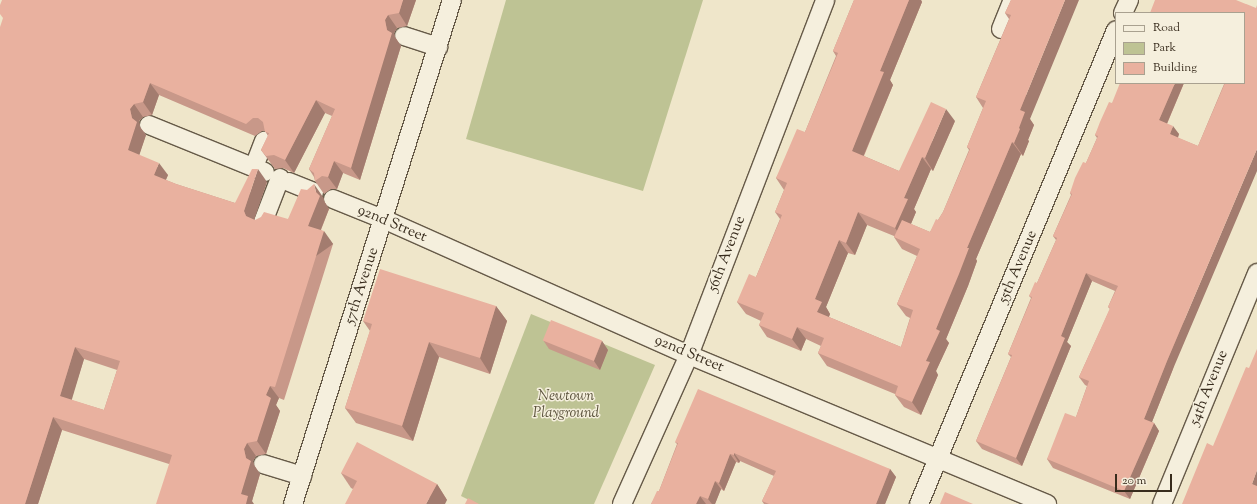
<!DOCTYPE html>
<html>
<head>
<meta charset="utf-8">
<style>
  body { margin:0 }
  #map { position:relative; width:1257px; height:504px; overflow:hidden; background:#efe6ca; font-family:"Sorts Mill Goudy",serif }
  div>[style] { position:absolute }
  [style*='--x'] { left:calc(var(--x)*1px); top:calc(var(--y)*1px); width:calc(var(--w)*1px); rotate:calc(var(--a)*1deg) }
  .green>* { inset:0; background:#bec394 }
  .roads { filter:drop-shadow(1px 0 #665a48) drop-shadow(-1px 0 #665a48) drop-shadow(0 1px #665a48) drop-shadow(0 -1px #665a48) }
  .minor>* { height:18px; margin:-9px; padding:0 9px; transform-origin:9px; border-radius:9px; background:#f5efdd }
  .wall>* { inset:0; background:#c89889 }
  .shaded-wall>* { inset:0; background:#a37c6f; transform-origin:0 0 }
  .building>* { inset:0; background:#e9b19f; transform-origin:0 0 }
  span { translate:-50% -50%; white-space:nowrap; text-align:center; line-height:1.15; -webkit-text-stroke:3px #f5efdd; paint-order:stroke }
  .street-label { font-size:15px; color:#382c1d }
  .park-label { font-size:15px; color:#5a523b; font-style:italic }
  .legend { position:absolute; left:1115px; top:12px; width:130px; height:72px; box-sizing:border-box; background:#f5efdd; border:1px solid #a9a190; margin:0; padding:5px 7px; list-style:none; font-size:12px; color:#382c1d }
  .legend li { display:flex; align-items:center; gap:8px; height:20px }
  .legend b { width:20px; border:1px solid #a9a190 }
  .scale { position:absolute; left:1115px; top:474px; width:57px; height:18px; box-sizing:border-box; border:2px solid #382c1d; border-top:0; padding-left:5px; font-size:12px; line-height:14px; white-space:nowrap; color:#382c1d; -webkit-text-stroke:3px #f5efdd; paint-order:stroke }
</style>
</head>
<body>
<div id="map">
  <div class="green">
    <i style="clip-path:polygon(506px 0,703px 0,643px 191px,466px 139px)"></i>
    <i style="clip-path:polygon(531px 314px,655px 365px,594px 504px,477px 504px,461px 496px)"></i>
  </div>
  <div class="roads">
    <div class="minor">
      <i style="--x:1123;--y:13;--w:14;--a:-65"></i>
      <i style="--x:1001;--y:29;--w:31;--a:-68"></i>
      <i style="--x:404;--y:36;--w:36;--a:18"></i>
      <i style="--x:149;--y:125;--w:125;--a:22.1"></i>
      <i style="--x:254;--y:167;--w:28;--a:-69"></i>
      <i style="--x:289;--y:182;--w:27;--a:22"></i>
      <i style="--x:333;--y:199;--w:54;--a:21.8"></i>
      <i style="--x:383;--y:219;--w:335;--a:24"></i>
      <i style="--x:689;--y:355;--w:388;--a:22.6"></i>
      <i style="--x:263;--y:222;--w:47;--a:-68.9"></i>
      <i style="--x:263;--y:464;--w:41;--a:17.1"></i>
      <i style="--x:293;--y:504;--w:528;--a:-72.49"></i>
      <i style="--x:622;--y:504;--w:163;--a:-65.8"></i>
      <i style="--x:689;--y:355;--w:380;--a:-69"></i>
      <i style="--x:919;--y:504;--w:513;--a:-67.43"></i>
      <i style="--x:1162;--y:504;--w:250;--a:-67.6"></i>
    </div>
  </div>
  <div class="wall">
    <i style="clip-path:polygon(evenodd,416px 0,407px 26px,397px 28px,394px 33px,395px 37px,401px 46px,360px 180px,343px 173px,337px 189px,331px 189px,324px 194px,315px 181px,314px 177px,309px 169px,332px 116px,325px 113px,294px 173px,283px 168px,275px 169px,261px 150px,268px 136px,265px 131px,262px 131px,255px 136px,159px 95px,152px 115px,143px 117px,139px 121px,140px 127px,146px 135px,139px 155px,168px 175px,166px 180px,176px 184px,235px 203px,267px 182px,254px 219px,255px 220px,288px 219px,323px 197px,324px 201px,329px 209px,321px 230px,333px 244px,284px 400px,279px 398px,276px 405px,280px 411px,266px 454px,256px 456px,253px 461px,254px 465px,260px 474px,252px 501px,169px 464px,62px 430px,38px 504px,0 504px,0 27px,416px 0,84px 359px,117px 370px,104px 410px,71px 400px,84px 359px)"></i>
    <i style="clip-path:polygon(evenodd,854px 0,921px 0,922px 2px,890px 80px,893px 85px,864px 156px,899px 171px,955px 121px,933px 171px,931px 169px,914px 209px,916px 212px,911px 224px,930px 232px,938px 220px,943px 212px,969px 150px,967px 147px,983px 108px,976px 97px,1009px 19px,1005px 13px,1011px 0,1030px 119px,1034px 125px,1028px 140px,1029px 141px,1023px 156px,1021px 154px,976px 259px,977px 261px,968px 286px,946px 339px,949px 343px,936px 371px,938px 375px,921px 415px,904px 407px,895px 395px,895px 394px,827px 366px,818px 353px,821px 346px,806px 339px,801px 351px,767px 337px,759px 325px,761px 321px,746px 314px,737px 302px,756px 277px,780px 219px,775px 212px,784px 190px,776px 178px,805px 132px,836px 56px,833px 51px,854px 0,867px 225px,894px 236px,894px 237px,902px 249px,917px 256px,897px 304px,906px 316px,910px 318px,901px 347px,829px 317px,830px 314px,826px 307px,848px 253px,855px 255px,867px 225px)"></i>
    <i style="clip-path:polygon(1256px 8px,1173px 369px,1152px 422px,1154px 423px,1159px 431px,1130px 499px,1053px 468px,1047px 459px,1076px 417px,1087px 386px,1085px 385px,1079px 377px,1110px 309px,1108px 307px,1115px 291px,1092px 281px,1067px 342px,1071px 346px,1022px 466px,982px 449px,976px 441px,1011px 357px,1008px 354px,1031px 298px,1029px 296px,1037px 283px,1056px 240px,1053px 236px,1071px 195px,1070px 193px,1086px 163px,1097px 138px,1095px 135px,1112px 103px,1184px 83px,1167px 124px,1179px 134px,1178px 138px,1198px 146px)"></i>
    <i style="clip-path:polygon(496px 306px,507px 321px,490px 374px,439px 357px,413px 441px,356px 423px,345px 408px,370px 331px,363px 321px)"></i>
    <i style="clip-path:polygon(543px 340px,602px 341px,608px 350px,600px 370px,549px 349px)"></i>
    <i style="clip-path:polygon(675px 442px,890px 469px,896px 477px,885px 504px,764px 504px,762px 501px,774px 476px,740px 461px,739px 463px,736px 462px,724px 491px,721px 489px,715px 504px,651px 504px,659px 491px,677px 444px)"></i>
    <i style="clip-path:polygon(341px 473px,437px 484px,447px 500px,353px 489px,351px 488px)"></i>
  </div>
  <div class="shaded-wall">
    <i style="clip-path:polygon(403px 0,416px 0,407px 26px,399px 13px)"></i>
    <i style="clip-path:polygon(909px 0,921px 0,922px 2px,890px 80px,893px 85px,860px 164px,852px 151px,880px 71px)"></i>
    <i style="clip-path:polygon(1065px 0,1079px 0,1030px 119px,1034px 125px,1028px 140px,1029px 141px,1023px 156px,1014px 143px,1019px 128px,1020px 110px)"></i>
    <i style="clip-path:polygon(388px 15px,397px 28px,394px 33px,395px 37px,401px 46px,360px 180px,351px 168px,387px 30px,385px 20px)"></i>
    <i style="clip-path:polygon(150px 83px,159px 95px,152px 115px,143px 102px)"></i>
    <i style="clip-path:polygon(1175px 83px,1184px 83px,1165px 128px,1159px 120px)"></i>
    <i style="clip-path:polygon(316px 100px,325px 113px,294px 173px,285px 160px)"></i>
    <i style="clip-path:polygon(134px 104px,143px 117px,139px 121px,140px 127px,146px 135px,137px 162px,128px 150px,132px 118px,130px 109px)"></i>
    <i style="clip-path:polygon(946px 109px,955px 121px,933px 171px,925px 158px)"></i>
    <i style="clip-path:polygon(1173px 126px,1179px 134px,1176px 142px,1170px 134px)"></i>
    <i style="clip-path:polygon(1012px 142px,1021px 154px,976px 259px,977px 261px,968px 286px,946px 339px,949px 343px,936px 371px,938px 375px,921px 415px,912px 402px,936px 329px,967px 248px)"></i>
    <i style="clip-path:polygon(1257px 149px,1257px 171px,1173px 369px,1150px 427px,1144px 419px,1167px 361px)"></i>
    <i style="clip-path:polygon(922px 157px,931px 169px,914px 209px,916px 212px,904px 240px,895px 228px,904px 198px)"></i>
    <i style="clip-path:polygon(334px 161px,343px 173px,337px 189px,328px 177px)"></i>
    <i style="clip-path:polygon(159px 163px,168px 175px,162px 188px,154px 175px)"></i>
    <i style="clip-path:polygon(258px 169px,267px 182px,253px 223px,246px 216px,244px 211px)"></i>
    <i style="clip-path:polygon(314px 184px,323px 197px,324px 201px,329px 209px,317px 239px,308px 226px,316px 192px)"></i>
    <i style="clip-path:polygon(858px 212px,867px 225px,855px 255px,846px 243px)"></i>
    <i style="left:324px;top:231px;width:16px;height:164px;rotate:55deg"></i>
    <i style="clip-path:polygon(839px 240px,848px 253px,826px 307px,830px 314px,826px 324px,817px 312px,815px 299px)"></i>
    <i style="clip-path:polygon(1086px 273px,1092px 281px,1067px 342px,1071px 346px,1022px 466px,1016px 458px,1061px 336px)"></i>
    <i style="clip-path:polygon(496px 306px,507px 321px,490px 374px,480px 358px)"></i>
    <i style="clip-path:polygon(797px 327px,806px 339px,801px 351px,792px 339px)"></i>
    <i style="clip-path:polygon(602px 341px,608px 350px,600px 370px,594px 361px)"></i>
    <i style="clip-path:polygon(429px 342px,439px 357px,413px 441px,402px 426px)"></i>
    <i style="clip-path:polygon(75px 347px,84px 359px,69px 409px,60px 396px)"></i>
    <i style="clip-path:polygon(270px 386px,279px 398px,276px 405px,280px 411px,266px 454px,257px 441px,266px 395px)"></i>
    <i style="clip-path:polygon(53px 417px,62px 430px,38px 504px,25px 504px)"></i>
    <i style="clip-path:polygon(1154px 423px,1159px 431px,1130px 499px,1124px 491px)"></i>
    <i style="clip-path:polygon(247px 443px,256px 456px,253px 461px,254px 465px,260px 474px,252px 501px,254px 504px,246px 504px,241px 494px,246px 458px,244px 449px)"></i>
    <i style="clip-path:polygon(734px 453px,740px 461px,739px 463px,734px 455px)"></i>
    <i style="clip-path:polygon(730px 454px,736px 462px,724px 491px,719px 483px)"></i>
    <i style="clip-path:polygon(890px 469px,896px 477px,885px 504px,876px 504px)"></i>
    <i style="clip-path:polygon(1257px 470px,1257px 491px,1252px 484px)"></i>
    <i style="clip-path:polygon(715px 481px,721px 489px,715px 504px,712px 504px,708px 499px)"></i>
    <i style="clip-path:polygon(437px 484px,447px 500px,445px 504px,426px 504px)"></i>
    <i style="clip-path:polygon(700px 496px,706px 504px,696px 504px)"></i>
  </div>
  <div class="building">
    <i style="clip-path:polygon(evenodd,2px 0,403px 0,399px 13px,388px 15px,385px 20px,387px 30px,392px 33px,351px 168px,334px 161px,328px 177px,322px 176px,315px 181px,314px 173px,309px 169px,335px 109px,316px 100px,285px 160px,274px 155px,266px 156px,261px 150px,269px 133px,265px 132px,263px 122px,258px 118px,253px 118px,246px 124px,150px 83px,143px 102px,134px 104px,130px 109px,132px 118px,137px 122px,128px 150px,159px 163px,154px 175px,176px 184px,235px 203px,252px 169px,258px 169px,244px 211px,246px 216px,255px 220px,261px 217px,264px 212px,288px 219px,301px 189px,307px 190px,314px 184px,316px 192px,320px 196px,308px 226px,324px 231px,275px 387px,270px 386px,266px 395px,271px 398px,257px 441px,247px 443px,244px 449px,246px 458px,251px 461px,241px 494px,248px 496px,246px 504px,156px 504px,172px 455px,53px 417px,25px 504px,0 504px,0 27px,3px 18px,0 14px,0 5px,2px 0,75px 347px,120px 361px,104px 410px,60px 396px,75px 347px)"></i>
    <i style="clip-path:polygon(854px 0,909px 0,880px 71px,884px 72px,852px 151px,899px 171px,931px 102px,946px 109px,925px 158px,922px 157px,904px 198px,908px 199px,895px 228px,858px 212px,846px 243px,839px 240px,815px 299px,822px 302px,817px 312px,901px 347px,913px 310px,897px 304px,920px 249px,894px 237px,902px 220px,930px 232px,936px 219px,938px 220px,943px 212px,970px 149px,967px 147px,986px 101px,976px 97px,1011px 15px,1005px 13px,1011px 0,1065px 0,1020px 110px,1025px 112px,1019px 128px,1020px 129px,1014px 143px,1012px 142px,967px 248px,969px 248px,959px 274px,936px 329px,940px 331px,926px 361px,930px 362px,912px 402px,895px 395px,898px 386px,818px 353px,824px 338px,797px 327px,792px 339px,759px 325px,764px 313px,737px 302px,749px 274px,756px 277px,782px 215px,775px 212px,787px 183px,776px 178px,797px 129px,805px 132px,838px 53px,833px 51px)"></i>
    <i style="clip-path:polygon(1155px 0,1236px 0,1256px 8px,1257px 5px,1257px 149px,1167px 361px,1144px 419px,1154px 423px,1124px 491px,1047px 459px,1065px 413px,1076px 417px,1089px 381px,1079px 377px,1110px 308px,1108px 307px,1118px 286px,1086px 273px,1061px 336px,1065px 338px,1016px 458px,976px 441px,1012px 355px,1008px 354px,1032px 297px,1029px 296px,1035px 282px,1037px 283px,1057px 238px,1053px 236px,1072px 194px,1070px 193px,1075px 178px,1083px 162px,1086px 163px,1098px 136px,1095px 135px,1100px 122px,1109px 102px,1112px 103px,1120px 83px,1175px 83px,1159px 120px,1173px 126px,1170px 134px,1198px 146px,1225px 83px,1244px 83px,1244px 13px,1150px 13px)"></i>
    <i style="clip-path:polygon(380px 269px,496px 306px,480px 358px,429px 342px,402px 426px,345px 408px,372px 324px,363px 321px)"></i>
    <i style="left:551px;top:320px;width:55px;height:22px;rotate:22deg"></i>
    <i style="clip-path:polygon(1257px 349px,1257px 470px,1252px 484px,1257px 486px,1257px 504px,1182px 504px,1207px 443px,1213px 446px,1246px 367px,1249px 368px)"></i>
    <i style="clip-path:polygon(698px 389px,890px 469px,876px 504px,769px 504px,762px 501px,776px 471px,734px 453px,734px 455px,730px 454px,719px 483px,715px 481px,708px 499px,700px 496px,696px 504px,651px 504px,657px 491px,659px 491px,678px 443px,675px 442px)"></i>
    <i style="clip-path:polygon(357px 442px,437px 484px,426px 504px,345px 504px,357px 481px,341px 473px)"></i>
    <i style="clip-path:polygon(945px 492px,973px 504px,940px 504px)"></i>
    <i style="clip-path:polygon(468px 498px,479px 504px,465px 504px)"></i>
  </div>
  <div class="street-label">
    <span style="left:392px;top:224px;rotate:23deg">92nd Street</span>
    <span style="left:727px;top:254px;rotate:-69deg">56th Avenue</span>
    <span style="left:1018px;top:267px;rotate:-67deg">55th Avenue</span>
    <span style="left:362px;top:286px;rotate:-72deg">57th Avenue</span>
    <span style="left:689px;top:354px;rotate:23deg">92nd Street</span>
    <span style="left:1209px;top:388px;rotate:-68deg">54th Avenue</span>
  </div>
  <div class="park-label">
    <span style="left:566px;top:405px">Newtown<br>Playground</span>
  </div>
  <ul class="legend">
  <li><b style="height:5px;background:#f5efdd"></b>Road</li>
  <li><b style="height:11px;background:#bec394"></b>Park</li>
  <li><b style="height:11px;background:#e9b19f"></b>Building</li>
  </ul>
  <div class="scale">20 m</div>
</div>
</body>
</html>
